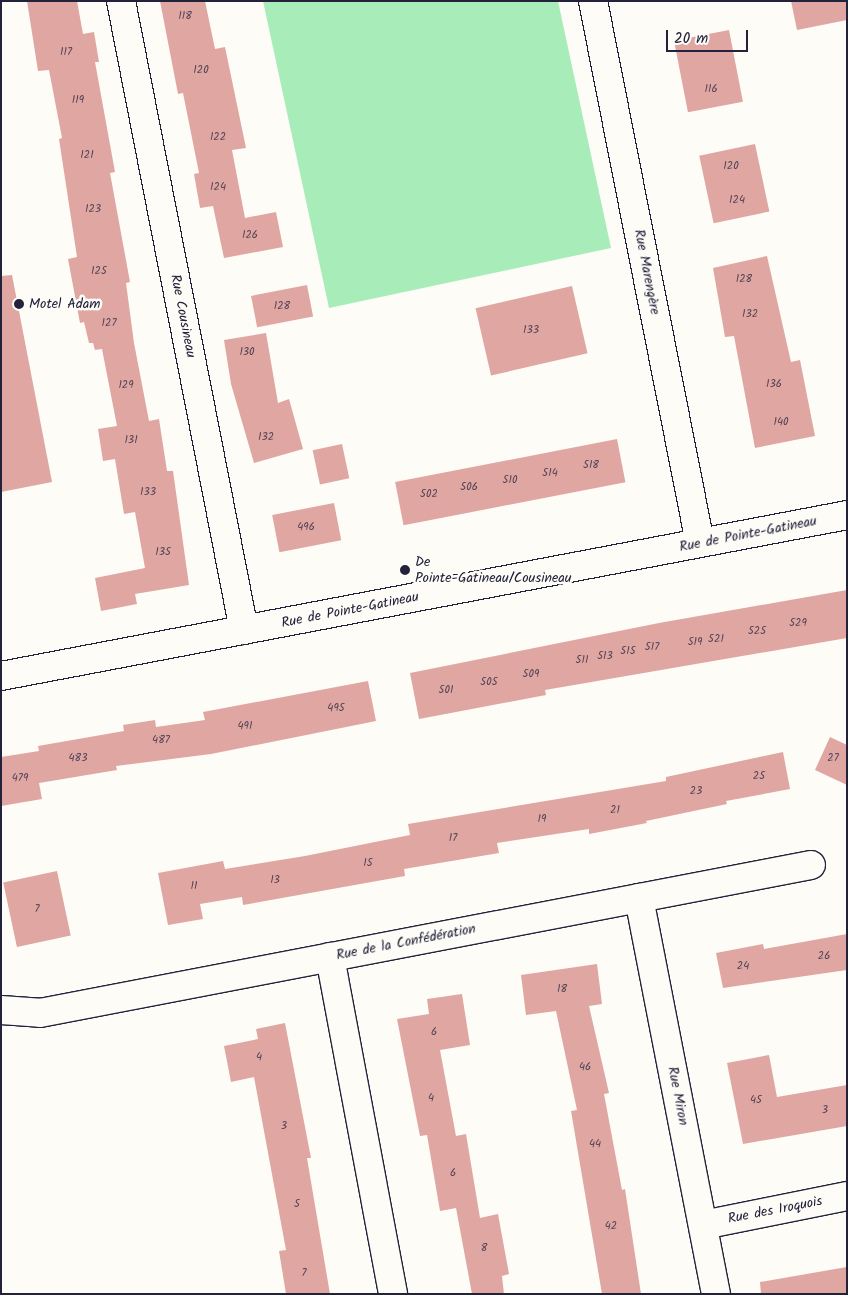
<!DOCTYPE html>
<html>
<head>
<meta charset="utf-8">
<style>
  body { margin:0 }
  #map { position:relative; width:848px; height:1295px; overflow:hidden; background:#fdfcf7; font-family:Kalam,sans-serif }
  div>[style] { position:absolute }
  [style*='--x'] { left:calc(var(--x)*1px); top:calc(var(--y)*1px); width:calc(var(--w)*1px); rotate:calc(var(--a)*1deg) }
  .green>* { inset:0; background:#a8edb9 }
  .building>* { inset:0; background:#e0a6a2; transform-origin:0 0 }
  .roads { filter:drop-shadow(1px 0 #22223b) drop-shadow(-1px 0 #22223b) drop-shadow(0 1px #22223b) drop-shadow(0 -1px #22223b) }
  .street>* { height:28px; margin:-14px; padding:0 14px; transform-origin:14px; border-radius:14px; background:#fdfcf7 }
  .dots>* { width:14px; height:14px; translate:-50% -50%; box-sizing:border-box; border:2px solid #fdfcf7; border-radius:50% }
  span { translate:-50% -50%; white-space:nowrap; text-align:center; line-height:1.15; -webkit-text-stroke:5px #fdfcf7; paint-order:stroke }
  .number-label { font-size:11px; color:#524355 }
  .number-label span { -webkit-text-stroke-width:0 }
  .street-label { font-size:14px; color:#22223b }
  .poi-label { font-size:14px; color:#22223b }
  .left { translate:0 -50%; text-align:left }
  .frame { position:absolute; inset:0; border:2px solid #22223b; pointer-events:none }
  .scale { position:absolute; left:666px; top:30px; width:82px; height:22px; box-sizing:border-box; border:2px solid #22223b; border-top:0; padding-left:6px; font-size:15px; line-height:18px; white-space:nowrap; color:#22223b; -webkit-text-stroke:4px #fdfcf7; paint-order:stroke }
</style>
</head>
<body>
<div id="map">
  <div class="green">
    <i style="clip-path:polygon(263px 1px,558px 1px,611px 248px,329px 308px)"></i>
  </div>
  <div class="building">
    <i style="clip-path:polygon(27px 1px,77px 1px,83px 34px,94px 32px,99px 62px,95px 62px,115px 172px,110px 173px,130px 282px,126px 283px,134px 343px,149px 421px,159px 419px,167px 471px,173px 471px,189px 585px,135px 594px,137px 604px,101px 611px,95px 578px,145px 568px,135px 512px,124px 514px,115px 459px,103px 461px,98px 429px,117px 426px,102px 349px,95px 350px,93px 343px,89px 343px,84px 322px,80px 323px,68px 259px,77px 257px,59px 139px,62px 138px,49px 70px,38px 71px)"></i>
    <i style="clip-path:polygon(160px 1px,205px 1px,215px 49px,225px 47px,246px 148px,232px 150px,245px 218px,276px 212px,283px 247px,224px 258px,213px 206px,200px 208px,194px 174px,199px 173px,183px 93px,178px 94px)"></i>
    <i style="clip-path:polygon(791px 1px,847px 1px,847px 20px,797px 30px)"></i>
    <i style="left:729px;top:30px;width:73px;height:56px;rotate:79deg"></i>
    <i style="left:755px;top:144px;width:69px;height:57px;rotate:78deg"></i>
    <i style="clip-path:polygon(767px 256px,791px 362px,800px 360px,815px 436px,755px 448px,734px 336px,725px 337px,713px 268px)"></i>
    <i style="clip-path:polygon(12px 275px,52px 482px,1px 492px,1px 276px)"></i>
    <i style="left:307px;top:285px;width:32px;height:57px;rotate:79deg"></i>
    <i style="left:572px;top:286px;width:69px;height:99px;rotate:77deg"></i>
    <i style="clip-path:polygon(266px 333px,278px 403px,289px 399px,303px 449px,254px 463px,231px 384px,224px 340px)"></i>
    <i style="left:617px;top:439px;width:44px;height:226px;rotate:79deg"></i>
    <i style="left:342px;top:444px;width:35px;height:30px;rotate:78deg"></i>
    <i style="left:334px;top:503px;width:38px;height:63px;rotate:79deg"></i>
    <i style="clip-path:polygon(847px 590px,847px 638px,545px 690px,546px 695px,419px 719px,410px 673px,659px 623px)"></i>
    <i style="clip-path:polygon(368px 681px,376px 721px,211px 754px,116px 766px,117px 770px,39px 783px,42px 799px,1px 806px,1px 757px,39px 751px,38px 746px,124px 731px,123px 725px,155px 720px,156px 727px,205px 720px,203px 712px)"></i>
    <i style="clip-path:polygon(830px 737px,847px 745px,847px 785px,815px 770px)"></i>
    <i style="clip-path:polygon(783px 752px,790px 789px,726px 801px,727px 804px,646px 821px,647px 823px,589px 834px,589px 829px,497px 843px,499px 853px,404px 869px,405px 876px,243px 905px,242px 897px,200px 904px,203px 919px,168px 925px,158px 873px,223px 861px,225px 869px,305px 856px,410px 835px,408px 824px,666px 781px,666px 777px)"></i>
    <i style="left:57px;top:871px;width:66px;height:55px;rotate:78deg"></i>
    <i style="clip-path:polygon(847px 934px,847px 970px,723px 988px,716px 953px,763px 944px,764px 949px)"></i>
    <i style="clip-path:polygon(597px 964px,602px 1004px,589px 1006px,609px 1093px,604px 1094px,622px 1190px,625px 1189px,641px 1294px,602px 1294px,571px 1111px,577px 1110px,556px 1011px,526px 1015px,521px 975px)"></i>
    <i style="clip-path:polygon(462px 994px,470px 1045px,440px 1050px,456px 1136px,466px 1134px,480px 1218px,498px 1214px,509px 1274px,502px 1276px,504px 1294px,472px 1294px,456px 1208px,440px 1211px,427px 1135px,420px 1136px,397px 1019px,429px 1014px,427px 999px)"></i>
    <i style="clip-path:polygon(285px 1023px,311px 1158px,307px 1158px,330px 1294px,286px 1294px,279px 1251px,286px 1250px,254px 1077px,231px 1082px,224px 1046px,258px 1039px,256px 1029px)"></i>
    <i style="clip-path:polygon(769px 1055px,777px 1097px,847px 1085px,847px 1126px,743px 1144px,727px 1063px)"></i>
    <i style="clip-path:polygon(847px 1267px,847px 1294px,761px 1294px,760px 1282px)"></i>
  </div>
  <div class="roads">
    <div class="street">
      <i style="--x:121;--y:1;--w:641;--a:78.94"></i>
      <i style="--x:593;--y:1;--w:552;--a:78.83"></i>
      <i style="--x:1;--y:676;--w:861;--a:-10.77"></i>
      <i style="--x:639;--y:898;--w:403;--a:79"></i>
      <i style="--x:330;--y:957;--w:343;--a:79.4"></i>
      <i style="--x:1;--y:1010;--w:39;--a:4"></i>
      <i style="--x:40;--y:1013;--w:785;--a:-10.87"></i>
      <i style="--x:703;--y:1225;--w:147;--a:-11.4"></i>
    </div>
  </div>
  <div class="dots">
    <i style="left:19px;top:304px;background:#22223b"></i>
    <i style="left:405px;top:570px;background:#22223b"></i>
  </div>
  <div class="number-label">
    <span style="left:185px;top:16px">118</span>
    <span style="left:66px;top:52px">117</span>
    <span style="left:201px;top:70px">120</span>
    <span style="left:711px;top:89px">116</span>
    <span style="left:78px;top:100px">119</span>
    <span style="left:218px;top:137px">122</span>
    <span style="left:87px;top:155px">121</span>
    <span style="left:731px;top:166px">120</span>
    <span style="left:218px;top:187px">124</span>
    <span style="left:737px;top:200px">124</span>
    <span style="left:93px;top:209px">123</span>
    <span style="left:250px;top:235px">126</span>
    <span style="left:99px;top:271px">125</span>
    <span style="left:744px;top:279px">128</span>
    <span style="left:282px;top:306px">128</span>
    <span style="left:750px;top:314px">132</span>
    <span style="left:109px;top:323px">127</span>
    <span style="left:531px;top:330px">133</span>
    <span style="left:247px;top:352px">130</span>
    <span style="left:774px;top:384px">136</span>
    <span style="left:126px;top:385px">129</span>
    <span style="left:781px;top:422px">140</span>
    <span style="left:266px;top:437px">132</span>
    <span style="left:131px;top:440px">131</span>
    <span style="left:591px;top:465px">518</span>
    <span style="left:550px;top:473px">514</span>
    <span style="left:510px;top:480px">510</span>
    <span style="left:469px;top:487px">506</span>
    <span style="left:148px;top:492px">133</span>
    <span style="left:429px;top:494px">502</span>
    <span style="left:306px;top:527px">496</span>
    <span style="left:163px;top:552px">135</span>
    <span style="left:798px;top:623px">529</span>
    <span style="left:757px;top:631px">525</span>
    <span style="left:716px;top:639px">521</span>
    <span style="left:695px;top:642px">519</span>
    <span style="left:652px;top:647px">517</span>
    <span style="left:628px;top:651px">515</span>
    <span style="left:605px;top:656px">513</span>
    <span style="left:582px;top:660px">511</span>
    <span style="left:531px;top:674px">509</span>
    <span style="left:489px;top:682px">505</span>
    <span style="left:446px;top:690px">501</span>
    <span style="left:336px;top:708px">495</span>
    <span style="left:245px;top:726px">491</span>
    <span style="left:161px;top:740px">487</span>
    <span style="left:78px;top:758px">483</span>
    <span style="left:833px;top:758px">27</span>
    <span style="left:759px;top:776px">25</span>
    <span style="left:20px;top:778px">479</span>
    <span style="left:696px;top:791px">23</span>
    <span style="left:615px;top:810px">21</span>
    <span style="left:542px;top:819px">19</span>
    <span style="left:453px;top:838px">17</span>
    <span style="left:368px;top:863px">15</span>
    <span style="left:275px;top:880px">13</span>
    <span style="left:194px;top:886px">11</span>
    <span style="left:37px;top:909px">7</span>
    <span style="left:824px;top:956px">26</span>
    <span style="left:743px;top:966px">24</span>
    <span style="left:562px;top:989px">18</span>
    <span style="left:434px;top:1032px">6</span>
    <span style="left:259px;top:1057px">4</span>
    <span style="left:585px;top:1067px">46</span>
    <span style="left:431px;top:1098px">4</span>
    <span style="left:756px;top:1100px">45</span>
    <span style="left:825px;top:1110px">3</span>
    <span style="left:284px;top:1126px">3</span>
    <span style="left:595px;top:1144px">44</span>
    <span style="left:453px;top:1173px">6</span>
    <span style="left:297px;top:1204px">5</span>
    <span style="left:611px;top:1226px">42</span>
    <span style="left:484px;top:1248px">8</span>
    <span style="left:304px;top:1273px">7</span>
  </div>
  <div class="street-label">
    <span style="left:647px;top:272px;rotate:79deg">Rue Marengère</span>
    <span style="left:183px;top:316px;rotate:79deg">Rue Cousineau</span>
    <span style="left:748px;top:534px;rotate:-11deg">Rue de Pointe-Gatineau</span>
    <span style="left:350px;top:610px;rotate:-11deg">Rue de Pointe-Gatineau</span>
    <span style="left:406px;top:942px;rotate:-11deg">Rue de la Confédération</span>
    <span style="left:678px;top:1096px;rotate:79deg">Rue Miron</span>
    <span style="left:775px;top:1210px;rotate:-11deg">Rue des Iroquois</span>
  </div>
  <div class="poi-label">
    <span class="left" style="left:29px;top:304px">Motel Adam</span>
    <span class="left" style="left:415px;top:570px">De<br>Pointe-Gatineau/Cousineau</span>
  </div>
  <div class="frame"></div>
  <div class="scale">20 m</div>
</div>
</body>
</html>
